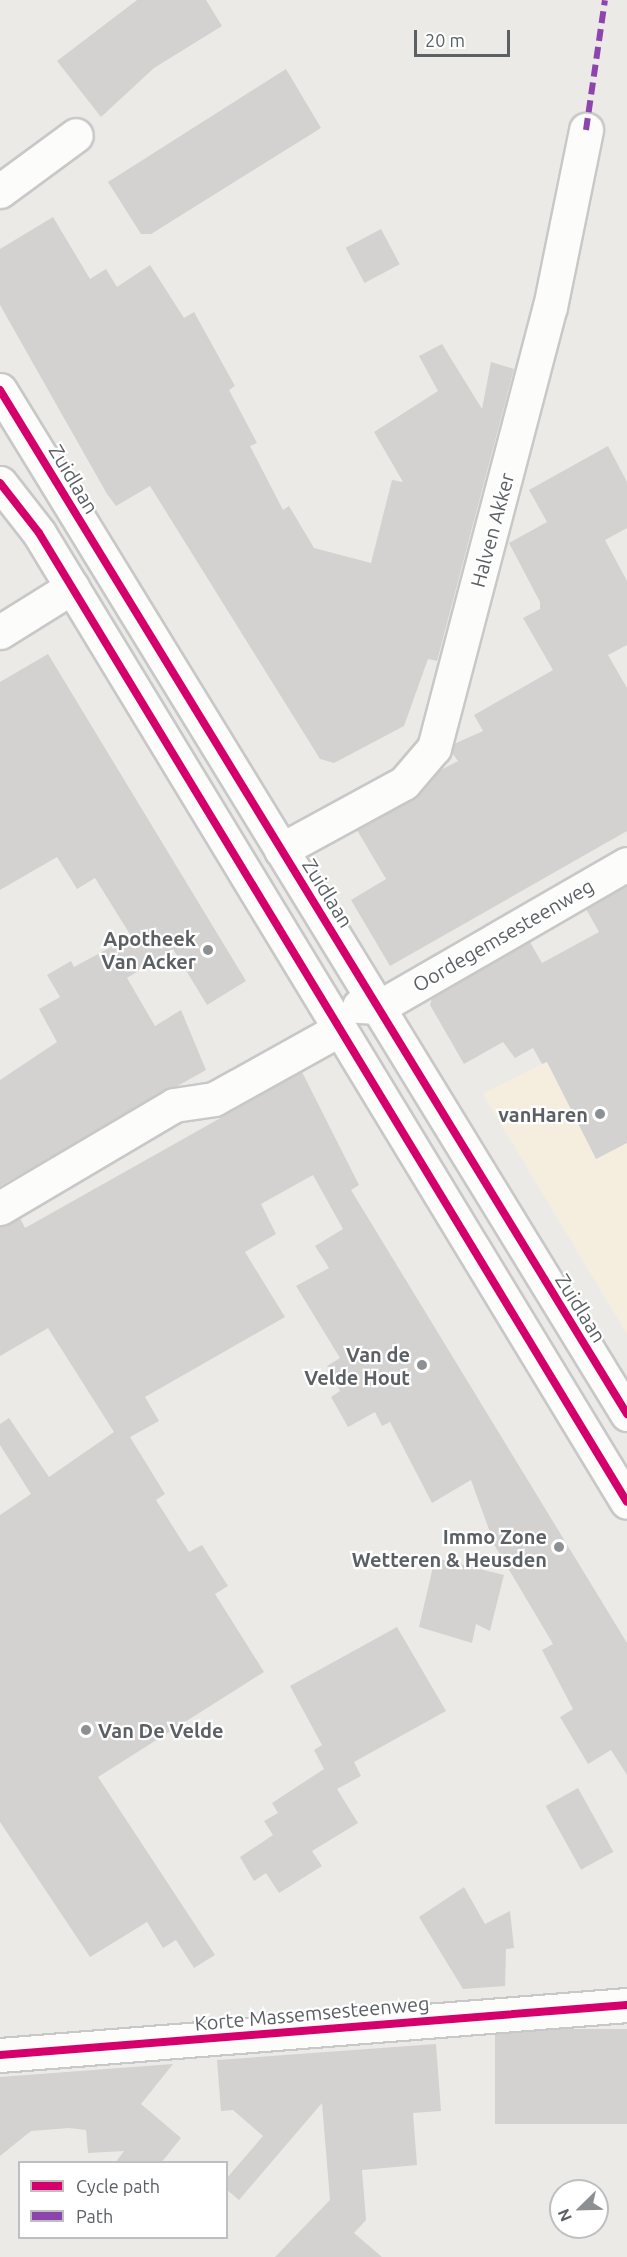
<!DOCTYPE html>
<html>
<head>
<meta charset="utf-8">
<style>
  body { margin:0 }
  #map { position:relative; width:627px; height:2257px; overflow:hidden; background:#ebeae6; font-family:Ubuntu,sans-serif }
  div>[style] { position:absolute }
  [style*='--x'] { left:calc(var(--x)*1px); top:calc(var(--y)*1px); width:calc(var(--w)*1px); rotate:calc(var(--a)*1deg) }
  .commercial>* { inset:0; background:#f5eede }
  .building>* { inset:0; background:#d3d2d0; transform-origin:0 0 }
  .roads { filter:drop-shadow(2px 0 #c8c8c8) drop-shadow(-2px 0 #c8c8c8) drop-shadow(0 2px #c8c8c8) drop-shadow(0 -2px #c8c8c8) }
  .street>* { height:33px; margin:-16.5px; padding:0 16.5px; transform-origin:16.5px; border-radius:16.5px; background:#fcfcfb }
  .secondary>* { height:33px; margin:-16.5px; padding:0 16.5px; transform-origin:16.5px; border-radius:16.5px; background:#fcfcfb }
  .quiet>* { height:6px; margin-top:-3px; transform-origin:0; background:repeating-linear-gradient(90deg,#8e44ad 0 12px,transparent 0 18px) }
  .cycleway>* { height:8px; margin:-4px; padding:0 4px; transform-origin:4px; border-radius:4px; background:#d6006c }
  .dots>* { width:16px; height:16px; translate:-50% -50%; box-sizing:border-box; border:3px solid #fff; border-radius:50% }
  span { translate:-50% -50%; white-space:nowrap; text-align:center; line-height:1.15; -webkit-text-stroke:4.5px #fff; paint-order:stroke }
  .street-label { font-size:20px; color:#5b6064 }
  .poi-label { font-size:20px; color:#5b6064; font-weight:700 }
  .right { translate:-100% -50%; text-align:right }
  .left { translate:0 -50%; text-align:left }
  .legend { position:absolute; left:18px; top:2161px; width:210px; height:78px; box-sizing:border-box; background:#fff; border:2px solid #bdbfc1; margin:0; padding:8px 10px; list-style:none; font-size:18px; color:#5b6064 }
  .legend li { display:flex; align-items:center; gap:12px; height:30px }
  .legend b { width:30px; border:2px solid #bdbfc1 }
  .north { position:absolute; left:549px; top:2179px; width:60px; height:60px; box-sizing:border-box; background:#fff; border:2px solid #bdbfc1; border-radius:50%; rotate:247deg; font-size:16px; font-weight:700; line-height:24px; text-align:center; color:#5b6064 }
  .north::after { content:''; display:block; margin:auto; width:21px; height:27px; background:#8d9092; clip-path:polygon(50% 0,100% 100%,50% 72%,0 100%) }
  .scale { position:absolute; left:414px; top:30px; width:96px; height:27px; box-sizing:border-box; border:3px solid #5b6064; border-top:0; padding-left:8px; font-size:18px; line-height:21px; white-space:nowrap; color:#5b6064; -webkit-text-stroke:4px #fff; paint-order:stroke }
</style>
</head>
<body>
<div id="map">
  <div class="commercial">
    <i style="clip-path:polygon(627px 1021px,627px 1333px,626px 1333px,483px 1094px)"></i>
  </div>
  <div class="building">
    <i style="clip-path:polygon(137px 0,206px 0,222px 26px,154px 68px,101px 117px,57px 61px)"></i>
    <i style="clip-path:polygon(286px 69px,321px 128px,151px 234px,141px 234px,108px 182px)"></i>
    <i style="clip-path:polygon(53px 217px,90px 279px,106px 269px,117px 287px,150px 265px,184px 318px,194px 312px,235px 386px,229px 390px,257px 443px,250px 446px,283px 510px,289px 506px,314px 548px,371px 563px,392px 480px,403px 482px,374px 432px,438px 391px,419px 356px,442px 344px,482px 409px,491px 362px,514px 369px,437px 661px,428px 659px,404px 726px,334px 763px,320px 759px,150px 486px,116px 506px,107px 494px,0 305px,0 249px)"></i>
    <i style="left:381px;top:229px;width:40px;height:40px;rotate:62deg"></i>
    <i style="clip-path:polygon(608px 446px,627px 482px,627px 528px,605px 540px,627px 581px,627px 645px,608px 655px,627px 688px,627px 831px,390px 966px,351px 900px,386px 879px,357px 830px,413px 799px,439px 771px,458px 761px,452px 753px,454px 744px,483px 731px,474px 715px,553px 670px,523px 618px,540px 609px,540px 602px,509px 543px,547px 522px,529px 490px)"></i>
    <i style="clip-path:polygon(48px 654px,246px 981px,207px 1005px,173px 949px,127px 978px,155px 1026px,181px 1010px,206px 1070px,0 1186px,0 1080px,57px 1042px,39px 1009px,60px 997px,47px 975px,71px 961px,74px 967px,131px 936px,95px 878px,77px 889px,57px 857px,0 890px,0 682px)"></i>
    <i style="clip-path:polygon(627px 886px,627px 1143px,596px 1159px,547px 1062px,542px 1064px,533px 1048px,515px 1058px,503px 1042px,464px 1064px,430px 1005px,432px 998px,530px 942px,542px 963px,599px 932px,586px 909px)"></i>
    <i style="clip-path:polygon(302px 1072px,359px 1185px,351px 1190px,627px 1643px,627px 1775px,611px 1750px,588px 1764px,560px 1717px,573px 1709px,542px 1650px,553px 1644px,495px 1546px,471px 1480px,432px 1503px,390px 1422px,382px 1426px,375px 1412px,348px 1427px,331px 1397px,340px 1391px,327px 1366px,340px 1358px,296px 1286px,329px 1268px,315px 1246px,343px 1229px,313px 1175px,261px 1204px,276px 1234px,245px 1252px,285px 1317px,145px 1397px,159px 1421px,130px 1437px,165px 1494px,156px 1500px,189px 1552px,202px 1545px,228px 1586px,215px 1594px,264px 1672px,98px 1777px,215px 1955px,194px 1968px,176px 1940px,163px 1948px,147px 1922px,90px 1957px,0 1822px,0 1515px,31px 1494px,0 1445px,0 1424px,9px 1418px,49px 1477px,114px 1432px,48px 1328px,0 1356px,0 1227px,20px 1218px,25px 1228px)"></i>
    <i style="clip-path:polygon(435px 1558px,504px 1575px,490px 1631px,476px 1624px,472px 1643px,419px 1627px)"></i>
    <i style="clip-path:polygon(397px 1627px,446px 1711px,354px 1762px,361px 1776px,337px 1789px,358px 1823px,312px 1851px,322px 1866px,279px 1893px,266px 1873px,254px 1881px,240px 1857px,273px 1835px,264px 1821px,278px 1813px,272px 1803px,324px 1769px,314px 1750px,322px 1745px,290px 1686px)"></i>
    <i style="left:578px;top:1788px;width:73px;height:37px;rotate:61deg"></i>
    <i style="clip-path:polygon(464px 1887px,485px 1924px,510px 1911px,514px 1948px,506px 1949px,505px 1986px,463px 1989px,419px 1917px)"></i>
    <i style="left:627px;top:2029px;width:95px;height:132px;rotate:90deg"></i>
    <i style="clip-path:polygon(436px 2044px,441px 2111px,413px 2113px,417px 2165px,362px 2170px,366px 2220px,354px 2233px,382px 2257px,275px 2257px,330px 2200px,322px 2103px,239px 2200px,226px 2189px,226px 2179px,263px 2136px,233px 2110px,221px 2111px,217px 2060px)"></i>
    <i style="clip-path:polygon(173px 2064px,141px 2104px,181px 2138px,161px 2163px,115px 2163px,124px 2151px,88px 2153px,86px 2130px,69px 2128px,31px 2131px,0 2156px,0 2077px)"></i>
  </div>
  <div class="roads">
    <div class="street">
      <i style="--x:0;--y:191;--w:94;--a:-36.4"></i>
      <i style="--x:0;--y:632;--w:85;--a:-32"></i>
      <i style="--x:281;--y:850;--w:140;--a:-28.6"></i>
      <i style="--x:404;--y:783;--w:46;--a:-49.4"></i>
      <i style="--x:434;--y:748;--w:456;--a:-75.3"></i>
      <i style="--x:550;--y:307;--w:181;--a:-78.5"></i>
      <i style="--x:0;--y:1208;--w:202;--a:-30.6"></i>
      <i style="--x:174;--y:1105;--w:40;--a:-8.5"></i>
      <i style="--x:214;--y:1099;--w:144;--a:-29.1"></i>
      <i style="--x:0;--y:2055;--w:629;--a:-4.56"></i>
    </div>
    <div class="secondary">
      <i style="--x:0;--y:390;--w:1201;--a:58.52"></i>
      <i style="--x:0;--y:483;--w:63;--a:52"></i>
      <i style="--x:39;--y:533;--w:1133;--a:58.75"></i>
      <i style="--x:359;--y:1006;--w:20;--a:3"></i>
      <i style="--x:379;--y:1007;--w:286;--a:-30"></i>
    </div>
  </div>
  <div class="quiet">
    <i style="--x:586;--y:130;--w:131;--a:-81.7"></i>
  </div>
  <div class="cycleway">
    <i style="--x:0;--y:390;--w:1201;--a:58.52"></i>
    <i style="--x:0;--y:483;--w:63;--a:52"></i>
    <i style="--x:39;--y:533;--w:1133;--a:58.75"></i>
    <i style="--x:0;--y:2055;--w:629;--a:-4.56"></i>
  </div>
  <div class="dots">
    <i style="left:208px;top:950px;background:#8d9092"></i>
    <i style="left:600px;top:1114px;background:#8d9092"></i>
    <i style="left:422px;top:1365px;background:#8d9092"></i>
    <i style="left:559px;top:1547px;background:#8d9092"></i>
    <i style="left:86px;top:1730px;background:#8d9092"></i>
  </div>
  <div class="street-label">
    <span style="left:74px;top:479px;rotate:59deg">Zuidlaan</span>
    <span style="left:492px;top:530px;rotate:-75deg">Halven Akker</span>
    <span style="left:328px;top:893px;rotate:58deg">Zuidlaan</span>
    <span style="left:503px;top:935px;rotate:-30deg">Oordegemsesteenweg</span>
    <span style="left:581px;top:1308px;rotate:58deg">Zuidlaan</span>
    <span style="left:312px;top:2013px;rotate:-5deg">Korte Massemsesteenweg</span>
  </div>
  <div class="poi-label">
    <span class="right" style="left:196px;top:950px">Apotheek<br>Van Acker</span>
    <span class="right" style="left:588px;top:1114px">vanHaren</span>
    <span class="right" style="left:410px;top:1366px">Van de<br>Velde Hout</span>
    <span class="right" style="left:547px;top:1548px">Immo Zone<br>Wetteren &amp; Heusden</span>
    <span class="left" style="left:98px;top:1730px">Van De Velde</span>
  </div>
  <ul class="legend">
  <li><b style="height:8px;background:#d6006c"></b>Cycle path</li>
  <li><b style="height:8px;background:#8e44ad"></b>Path</li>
  </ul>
  <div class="north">N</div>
  <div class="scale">20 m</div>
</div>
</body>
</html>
